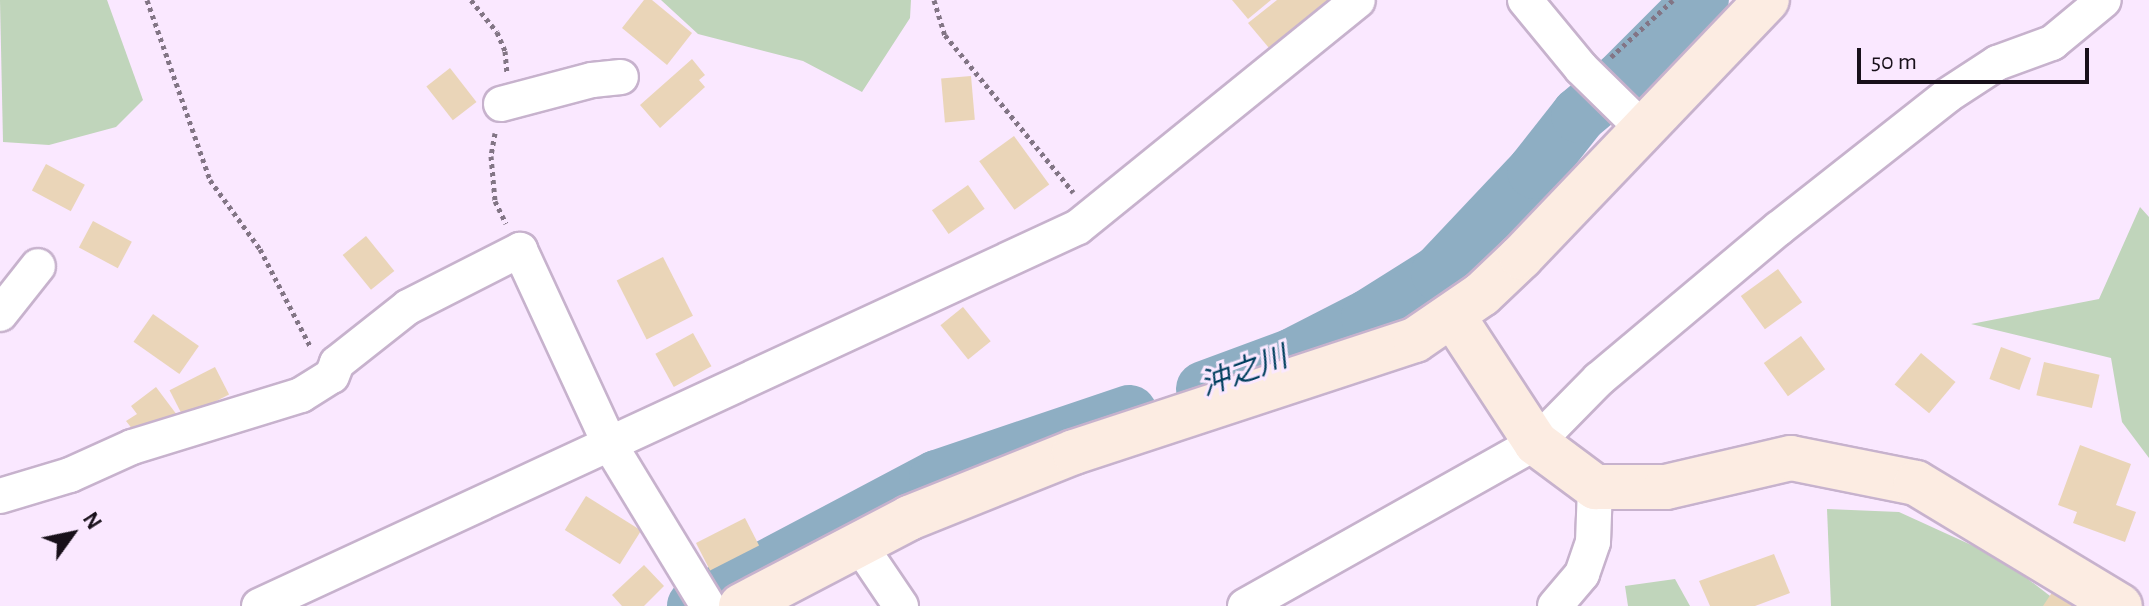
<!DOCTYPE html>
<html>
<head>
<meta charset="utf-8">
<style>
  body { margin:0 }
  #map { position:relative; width:2149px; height:606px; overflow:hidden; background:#fae8ff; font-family:"Alegreya Sans","Noto Sans JP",sans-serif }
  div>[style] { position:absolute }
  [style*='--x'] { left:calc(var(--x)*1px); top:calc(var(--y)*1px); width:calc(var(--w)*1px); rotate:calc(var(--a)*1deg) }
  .green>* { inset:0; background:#c0d5bb }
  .river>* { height:56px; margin:-28px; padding:0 28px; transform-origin:28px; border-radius:28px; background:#8eaec3 }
  .building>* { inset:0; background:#ead5b8; transform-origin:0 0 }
  .path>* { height:5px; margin-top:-2.5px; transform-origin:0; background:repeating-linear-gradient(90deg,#827585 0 4px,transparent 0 8px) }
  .roads { filter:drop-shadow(2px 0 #c7b2cd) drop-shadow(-2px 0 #c7b2cd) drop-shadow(0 2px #c7b2cd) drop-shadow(0 -2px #c7b2cd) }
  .street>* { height:34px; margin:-17px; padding:0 17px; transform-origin:17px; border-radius:17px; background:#fff }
  .secondary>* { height:44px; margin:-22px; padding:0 22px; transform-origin:22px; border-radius:22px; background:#fcece2 }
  span { translate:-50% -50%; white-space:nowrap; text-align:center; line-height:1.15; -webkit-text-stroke:6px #fae8ff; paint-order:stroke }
  .water-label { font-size:30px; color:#02405f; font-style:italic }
  .north { position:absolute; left:32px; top:494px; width:80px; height:80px; -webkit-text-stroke:6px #fae8ff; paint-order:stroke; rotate:57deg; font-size:22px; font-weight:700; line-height:32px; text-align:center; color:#18101a }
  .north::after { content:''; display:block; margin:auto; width:28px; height:36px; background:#18101a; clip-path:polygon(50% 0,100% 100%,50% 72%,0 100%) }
  .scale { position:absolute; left:1857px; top:48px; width:232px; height:36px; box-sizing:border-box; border:4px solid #18101a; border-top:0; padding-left:10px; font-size:24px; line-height:28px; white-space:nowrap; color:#18101a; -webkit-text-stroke:6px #fae8ff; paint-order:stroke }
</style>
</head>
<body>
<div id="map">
  <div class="green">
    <i style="clip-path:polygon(0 0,107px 0,143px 100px,116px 127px,49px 145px,3px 142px)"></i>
    <i style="clip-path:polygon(661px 0,911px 0,910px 18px,862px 92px,803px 61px,698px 34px)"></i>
    <i style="clip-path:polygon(2140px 207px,2149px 217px,2149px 458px,2122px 422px,2111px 358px,1971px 324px,2099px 299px)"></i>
    <i style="clip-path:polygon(1827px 509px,1899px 512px,2002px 559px,2063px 606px,1831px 606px)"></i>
    <i style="clip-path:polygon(1675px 579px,1690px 606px,1628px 606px,1625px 586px)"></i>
  </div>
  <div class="river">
    <i style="--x:1204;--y:389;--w:95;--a:-20.3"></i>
    <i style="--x:1293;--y:356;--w:85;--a:-27.2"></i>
    <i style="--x:1369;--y:317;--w:83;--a:-32.2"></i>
    <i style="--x:1439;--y:273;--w:140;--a:-46.7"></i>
    <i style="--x:1535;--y:171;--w:71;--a:-51.8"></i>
    <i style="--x:1579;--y:115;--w:55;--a:-39.8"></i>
    <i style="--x:1621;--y:80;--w:113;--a:-45"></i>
    <i style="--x:695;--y:606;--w:274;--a:-27.9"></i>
    <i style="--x:937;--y:478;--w:203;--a:-18.7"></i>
  </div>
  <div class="building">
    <i style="clip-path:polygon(644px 0,652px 0,692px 33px,667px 65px,622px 28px)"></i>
    <i style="clip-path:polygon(1232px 0,1271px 0,1248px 19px)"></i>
    <i style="clip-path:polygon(1277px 0,1328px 0,1269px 48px,1248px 23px)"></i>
    <i style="clip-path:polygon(692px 59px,705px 75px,699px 80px,705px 87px,660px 128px,640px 105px)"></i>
    <i style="left:450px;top:68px;width:43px;height:30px;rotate:52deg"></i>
    <i style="left:971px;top:76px;width:44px;height:30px;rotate:85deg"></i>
    <i style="left:1014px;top:136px;width:60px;height:43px;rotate:54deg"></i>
    <i style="left:46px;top:164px;width:44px;height:30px;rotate:28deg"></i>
    <i style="left:968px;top:185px;width:29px;height:44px;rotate:55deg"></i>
    <i style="left:93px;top:221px;width:44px;height:30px;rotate:28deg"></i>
    <i style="left:366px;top:236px;width:45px;height:30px;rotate:51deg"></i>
    <i style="left:663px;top:257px;width:66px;height:52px;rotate:63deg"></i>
    <i style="left:1778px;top:269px;width:41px;height:46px;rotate:54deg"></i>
    <i style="left:963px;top:307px;width:44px;height:29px;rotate:51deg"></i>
    <i style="left:153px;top:314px;width:56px;height:34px;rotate:35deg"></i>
    <i style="left:693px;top:333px;width:38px;height:43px;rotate:61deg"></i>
    <i style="left:1801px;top:336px;width:41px;height:46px;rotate:54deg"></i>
    <i style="left:2001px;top:347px;width:32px;height:34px;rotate:20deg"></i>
    <i style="left:1921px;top:353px;width:45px;height:41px;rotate:40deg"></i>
    <i style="left:2044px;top:362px;width:57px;height:34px;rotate:13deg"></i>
    <i style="left:215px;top:367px;width:31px;height:51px;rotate:63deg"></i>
    <i style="clip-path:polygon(156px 387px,177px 415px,137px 435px,126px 421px,137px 414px,131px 406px)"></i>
    <i style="clip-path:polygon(2080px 445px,2131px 464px,2116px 505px,2136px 512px,2125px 542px,2073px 523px,2077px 512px,2058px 505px)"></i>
    <i style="left:586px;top:496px;width:65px;height:40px;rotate:32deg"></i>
    <i style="left:745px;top:518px;width:31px;height:55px;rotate:63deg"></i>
    <i style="clip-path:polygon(1774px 554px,1790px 593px,1755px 606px,1710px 606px,1699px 581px)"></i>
    <i style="clip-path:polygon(644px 565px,664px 586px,644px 606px,622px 606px,612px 595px)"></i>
    <i style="clip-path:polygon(2057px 585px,2088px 606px,2043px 606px)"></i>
  </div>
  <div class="path">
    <i style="--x:147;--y:0;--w:191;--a:70.7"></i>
    <i style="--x:210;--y:180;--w:85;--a:54.1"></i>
    <i style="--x:260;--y:249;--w:111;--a:62.7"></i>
    <i style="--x:471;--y:0;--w:41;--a:50.9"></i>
    <i style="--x:497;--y:32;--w:21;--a:67"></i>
    <i style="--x:505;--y:51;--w:21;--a:85"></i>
    <i style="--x:934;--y:0;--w:37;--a:73"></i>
    <i style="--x:945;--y:35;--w:203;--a:50.8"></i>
    <i style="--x:1611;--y:57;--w:84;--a:-42.6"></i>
    <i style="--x:495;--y:133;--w:23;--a:100"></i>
    <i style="--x:491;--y:156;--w:45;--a:84.9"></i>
    <i style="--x:495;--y:201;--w:25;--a:64"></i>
  </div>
  <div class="roads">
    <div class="street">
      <i style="--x:1525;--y:0;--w:88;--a:50.5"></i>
      <i style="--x:1581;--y:68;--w:87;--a:44.5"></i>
      <i style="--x:501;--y:104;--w:94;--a:-14.8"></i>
      <i style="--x:592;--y:80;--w:29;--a:-6"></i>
      <i style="--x:0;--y:314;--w:61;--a:-51.6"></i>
      <i style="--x:0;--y:496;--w:73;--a:-16.7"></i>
      <i style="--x:70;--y:475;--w:68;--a:-24.3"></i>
      <i style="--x:132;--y:447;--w:177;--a:-17.1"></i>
      <i style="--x:301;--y:395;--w:36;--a:-32"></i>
      <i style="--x:332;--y:376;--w:14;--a:-69"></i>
      <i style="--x:337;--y:363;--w:90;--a:-38.3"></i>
      <i style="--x:408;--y:307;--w:126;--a:-27"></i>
      <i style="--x:520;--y:250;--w:215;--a:65.2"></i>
      <i style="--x:610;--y:445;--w:188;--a:58.7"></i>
      <i style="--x:859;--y:544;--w:75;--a:55.9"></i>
      <i style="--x:259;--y:606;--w:902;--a:-24.83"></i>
      <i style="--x:1078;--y:227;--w:360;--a:-39"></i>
      <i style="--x:1245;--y:606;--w:334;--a:-29.3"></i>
      <i style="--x:1536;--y:443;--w:90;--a:-45.5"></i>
      <i style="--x:1599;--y:379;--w:234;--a:-40"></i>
      <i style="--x:1778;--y:229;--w:216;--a:-38.2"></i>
      <i style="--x:1948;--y:95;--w:59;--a:-33.1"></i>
      <i style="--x:1997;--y:63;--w:59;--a:-20"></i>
      <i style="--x:2052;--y:43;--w:67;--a:-39.6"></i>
      <i style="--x:1555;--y:606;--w:42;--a:-49.8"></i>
      <i style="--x:1582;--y:574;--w:34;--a:-71"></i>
      <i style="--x:1593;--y:542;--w:55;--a:-87.9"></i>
    </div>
    <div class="secondary">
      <i style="--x:1453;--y:316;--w:152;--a:56.8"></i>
      <i style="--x:1536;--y:443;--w:74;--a:36.7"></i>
      <i style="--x:1595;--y:487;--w:71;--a:0"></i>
      <i style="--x:1666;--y:487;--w:128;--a:-13.1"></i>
      <i style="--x:1791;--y:458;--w:127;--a:11.3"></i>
      <i style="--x:1916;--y:483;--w:238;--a:31.1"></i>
      <i style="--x:741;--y:606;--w:190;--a:-27.6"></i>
      <i style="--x:909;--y:518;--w:178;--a:-21.8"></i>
      <i style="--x:1074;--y:452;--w:359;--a:-18.2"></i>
      <i style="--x:1415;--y:340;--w:81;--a:-34.5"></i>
      <i style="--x:1482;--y:294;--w:54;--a:-43.5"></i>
      <i style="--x:1521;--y:257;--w:356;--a:-46.3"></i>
    </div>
  </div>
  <div class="water-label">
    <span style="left:1244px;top:372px;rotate:-20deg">沖之川</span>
  </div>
  <div class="north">N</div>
  <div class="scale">50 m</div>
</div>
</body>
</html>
